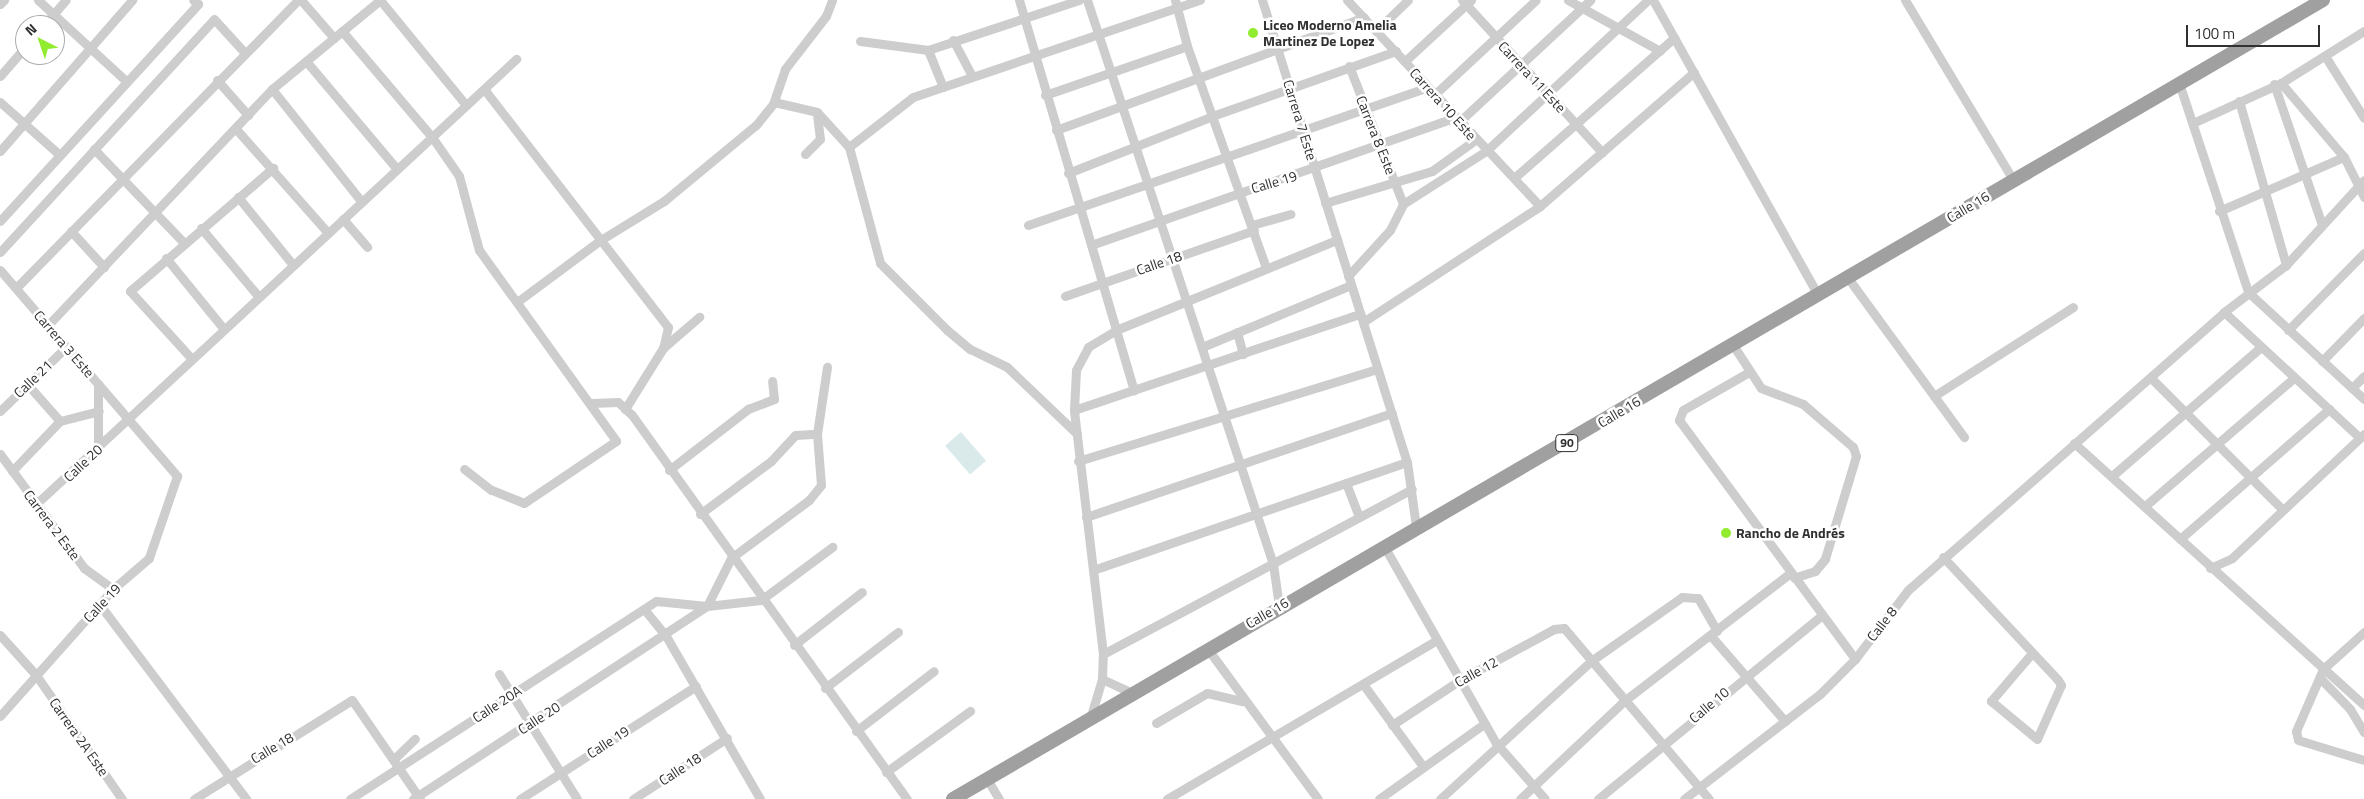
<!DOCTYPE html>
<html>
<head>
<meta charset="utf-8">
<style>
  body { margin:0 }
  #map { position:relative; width:2364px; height:799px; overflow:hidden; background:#fff; font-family:"Titillium Web",sans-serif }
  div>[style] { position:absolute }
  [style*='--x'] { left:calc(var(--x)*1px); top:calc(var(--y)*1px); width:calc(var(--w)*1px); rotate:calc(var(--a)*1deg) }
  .green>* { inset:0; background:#daeaea; transform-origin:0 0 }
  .minor>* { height:9px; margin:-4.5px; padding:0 4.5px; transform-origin:4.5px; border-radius:4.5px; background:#cdcdcd }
  .trunk>* { height:14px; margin:-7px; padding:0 7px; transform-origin:7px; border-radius:7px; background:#a0a0a0 }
  .dots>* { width:14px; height:14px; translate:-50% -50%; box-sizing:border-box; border:2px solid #fff; border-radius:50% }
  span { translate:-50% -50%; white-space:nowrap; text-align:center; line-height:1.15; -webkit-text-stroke:5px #fff; paint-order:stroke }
  .shield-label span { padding:1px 4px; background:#fff; border:1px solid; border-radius:4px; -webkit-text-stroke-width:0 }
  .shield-label { font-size:12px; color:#303030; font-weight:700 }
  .poi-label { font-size:14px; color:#303030; font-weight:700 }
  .left { translate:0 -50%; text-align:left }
  .street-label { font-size:14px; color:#303030 }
  .north { position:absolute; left:15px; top:15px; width:50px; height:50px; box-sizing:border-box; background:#fff; border:1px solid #acacac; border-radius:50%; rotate:319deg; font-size:14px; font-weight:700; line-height:20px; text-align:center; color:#303030 }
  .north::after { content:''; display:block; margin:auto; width:18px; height:22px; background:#91eb2e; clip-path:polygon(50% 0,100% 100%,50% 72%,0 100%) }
  .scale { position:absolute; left:2186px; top:25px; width:134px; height:22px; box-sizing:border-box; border:2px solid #303030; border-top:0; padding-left:6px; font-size:15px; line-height:18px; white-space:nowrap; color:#303030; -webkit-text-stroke:4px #fff; paint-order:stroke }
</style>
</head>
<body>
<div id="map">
  <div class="green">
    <i style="left:961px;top:432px;width:38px;height:21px;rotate:49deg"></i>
  </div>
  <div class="minor">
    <i style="--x:38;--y:0;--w:120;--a:42.6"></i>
    <i style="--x:301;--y:0;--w:50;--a:49"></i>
    <i style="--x:1019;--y:0;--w:407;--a:73.6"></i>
    <i style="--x:1087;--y:0;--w:594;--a:71.75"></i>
    <i style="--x:1273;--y:564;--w:42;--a:81.9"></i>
    <i style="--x:1175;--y:0;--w:48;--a:75.4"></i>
    <i style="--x:1187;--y:46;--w:236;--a:70.4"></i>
    <i style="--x:1262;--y:0;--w:484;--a:72.6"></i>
    <i style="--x:1407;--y:462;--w:66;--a:82.1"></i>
    <i style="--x:1347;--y:0;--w:282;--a:46.9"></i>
    <i style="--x:1462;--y:0;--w:207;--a:47.4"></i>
    <i style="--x:1568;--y:0;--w:105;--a:29"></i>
    <i style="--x:1653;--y:0;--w:338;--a:60.8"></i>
    <i style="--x:1905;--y:0;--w:210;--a:59"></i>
    <i style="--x:0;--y:4;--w:6;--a:-45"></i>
    <i style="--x:44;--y:25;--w:33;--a:-49"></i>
    <i style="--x:1377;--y:30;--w:43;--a:-44.1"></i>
    <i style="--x:342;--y:31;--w:139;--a:49.7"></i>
    <i style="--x:432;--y:137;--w:47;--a:55.3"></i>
    <i style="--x:459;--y:176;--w:77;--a:74.9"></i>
    <i style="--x:479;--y:250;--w:235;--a:54.3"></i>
    <i style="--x:616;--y:441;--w:111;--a:146"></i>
    <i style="--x:524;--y:503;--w:35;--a:-158"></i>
    <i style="--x:491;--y:490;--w:34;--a:-142"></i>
    <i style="--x:953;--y:40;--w:41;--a:62.2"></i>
    <i style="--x:860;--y:41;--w:69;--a:7.5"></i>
    <i style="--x:928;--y:50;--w:159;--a:-18.3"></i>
    <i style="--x:928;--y:50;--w:40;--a:68"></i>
    <i style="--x:2325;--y:56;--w:73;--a:57.8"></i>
    <i style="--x:306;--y:61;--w:141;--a:49.9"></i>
    <i style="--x:1405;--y:61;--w:90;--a:-42.7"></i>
    <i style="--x:1349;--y:66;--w:148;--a:68.6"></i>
    <i style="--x:0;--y:76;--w:38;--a:-49"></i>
    <i style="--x:217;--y:80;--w:47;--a:48.5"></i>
    <i style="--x:2179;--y:83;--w:220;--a:71.7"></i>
    <i style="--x:2248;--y:292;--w:158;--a:42.7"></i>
    <i style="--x:2281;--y:83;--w:97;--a:49.6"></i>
    <i style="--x:2344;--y:157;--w:45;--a:63.4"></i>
    <i style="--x:2274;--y:84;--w:149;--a:71.2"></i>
    <i style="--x:272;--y:89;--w:144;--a:51.5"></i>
    <i style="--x:484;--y:89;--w:301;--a:52.3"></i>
    <i style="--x:668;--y:327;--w:22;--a:103"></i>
    <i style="--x:663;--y:348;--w:72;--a:121.9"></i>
    <i style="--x:1045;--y:95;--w:150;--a:-19"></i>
    <i style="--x:1434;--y:95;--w:139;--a:-43"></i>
    <i style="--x:2239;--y:101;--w:171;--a:74"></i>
    <i style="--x:0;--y:102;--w:80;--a:41.5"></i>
    <i style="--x:774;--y:102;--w:44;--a:13.1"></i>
    <i style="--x:817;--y:112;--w:47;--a:47.6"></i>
    <i style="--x:849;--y:147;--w:81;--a:-38"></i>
    <i style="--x:913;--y:97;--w:303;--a:-18.7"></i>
    <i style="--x:1460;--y:121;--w:178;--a:-42.9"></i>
    <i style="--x:2195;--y:122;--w:94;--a:-24.4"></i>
    <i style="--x:2281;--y:83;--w:98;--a:-32.1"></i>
    <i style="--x:236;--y:129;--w:139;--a:48.5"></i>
    <i style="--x:1056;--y:130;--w:328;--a:-20.1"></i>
    <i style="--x:849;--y:147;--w:120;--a:75"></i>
    <i style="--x:880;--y:263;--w:95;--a:45"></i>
    <i style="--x:947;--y:330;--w:30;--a:40"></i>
    <i style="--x:970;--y:349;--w:41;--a:25.9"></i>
    <i style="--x:1007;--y:367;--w:97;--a:43.7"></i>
    <i style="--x:94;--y:149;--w:130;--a:46.2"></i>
    <i style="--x:0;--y:151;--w:201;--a:-48.8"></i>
    <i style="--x:805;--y:154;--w:21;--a:-45"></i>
    <i style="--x:820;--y:139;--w:26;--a:-97"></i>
    <i style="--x:1068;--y:173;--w:158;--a:-21.5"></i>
    <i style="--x:1215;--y:115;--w:192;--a:-19.5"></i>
    <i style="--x:1514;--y:178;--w:213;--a:-41.2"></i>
    <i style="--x:238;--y:197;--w:87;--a:51"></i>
    <i style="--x:1325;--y:203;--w:112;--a:-16.7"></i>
    <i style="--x:1432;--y:171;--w:53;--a:-35.8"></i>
    <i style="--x:2219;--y:211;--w:136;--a:-23.4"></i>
    <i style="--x:343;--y:219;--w:37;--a:49"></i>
    <i style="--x:0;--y:221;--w:294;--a:-47.6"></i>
    <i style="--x:198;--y:4;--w:6;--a:-141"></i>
    <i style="--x:1028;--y:225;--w:422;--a:-19"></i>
    <i style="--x:1252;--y:225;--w:40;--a:-16"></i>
    <i style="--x:201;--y:228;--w:90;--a:50"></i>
    <i style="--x:71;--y:231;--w:49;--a:47.5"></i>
    <i style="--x:1091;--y:245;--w:387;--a:-19.3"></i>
    <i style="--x:0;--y:252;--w:316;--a:-47.4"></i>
    <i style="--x:214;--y:19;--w:45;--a:47.7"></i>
    <i style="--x:166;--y:258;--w:92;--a:50.8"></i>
    <i style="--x:0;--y:270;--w:272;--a:49.3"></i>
    <i style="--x:177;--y:476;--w:87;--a:108.9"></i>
    <i style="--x:149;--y:558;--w:48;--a:139.3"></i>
    <i style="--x:113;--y:589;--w:170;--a:131.7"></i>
    <i style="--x:1348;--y:276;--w:62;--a:-47.6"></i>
    <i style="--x:1390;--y:230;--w:29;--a:-63"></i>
    <i style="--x:1403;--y:204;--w:98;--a:-32.6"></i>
    <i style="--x:1486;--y:151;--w:221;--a:-43"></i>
    <i style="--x:1848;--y:278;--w:197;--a:53.9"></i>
    <i style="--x:16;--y:288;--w:403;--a:-45.6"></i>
    <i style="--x:1065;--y:296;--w:200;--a:-19.2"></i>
    <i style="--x:517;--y:302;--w:102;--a:-36.6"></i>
    <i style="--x:599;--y:241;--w:76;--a:-31.6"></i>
    <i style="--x:664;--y:201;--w:119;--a:-39.6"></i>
    <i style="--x:756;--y:125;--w:27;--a:-51"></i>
    <i style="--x:773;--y:104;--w:37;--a:-71"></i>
    <i style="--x:785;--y:69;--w:67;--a:-52.3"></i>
    <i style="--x:826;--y:16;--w:17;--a:-69"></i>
    <i style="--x:2224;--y:312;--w:185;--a:42.8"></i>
    <i style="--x:1363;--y:322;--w:212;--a:-33.2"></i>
    <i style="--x:1540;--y:206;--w:204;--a:-41"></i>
    <i style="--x:48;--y:325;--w:325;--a:-46.5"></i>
    <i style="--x:272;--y:89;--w:140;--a:-39.5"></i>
    <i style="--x:380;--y:0;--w:136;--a:50.7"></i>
    <i style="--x:2288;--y:330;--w:108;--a:-45.4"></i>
    <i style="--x:1237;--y:332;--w:23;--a:75"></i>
    <i style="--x:1733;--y:345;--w:51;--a:56.9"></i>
    <i style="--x:1761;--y:388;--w:45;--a:20.9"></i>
    <i style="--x:1803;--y:404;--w:66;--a:40.7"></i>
    <i style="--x:1853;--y:447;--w:9;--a:72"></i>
    <i style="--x:1856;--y:456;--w:108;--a:106.8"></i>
    <i style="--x:1825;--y:559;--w:16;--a:130"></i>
    <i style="--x:1815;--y:571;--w:22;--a:162"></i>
    <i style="--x:1202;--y:347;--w:161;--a:-22.6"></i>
    <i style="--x:663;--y:348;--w:48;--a:-40.7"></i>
    <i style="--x:192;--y:359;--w:92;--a:-132.4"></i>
    <i style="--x:130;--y:291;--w:189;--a:-40.7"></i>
    <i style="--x:2322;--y:361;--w:60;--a:-45.7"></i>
    <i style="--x:1749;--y:372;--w:76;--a:150.1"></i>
    <i style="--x:1683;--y:410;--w:11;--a:112"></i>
    <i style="--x:1679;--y:420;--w:297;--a:53.6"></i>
    <i style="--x:2151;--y:378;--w:184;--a:45"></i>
    <i style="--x:98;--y:384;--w:67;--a:90"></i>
    <i style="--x:28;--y:385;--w:48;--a:48.4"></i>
    <i style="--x:2352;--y:388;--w:17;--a:-45"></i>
    <i style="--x:1934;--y:396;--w:165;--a:-32.6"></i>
    <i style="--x:591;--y:403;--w:27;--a:-2"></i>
    <i style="--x:618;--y:402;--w:19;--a:43"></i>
    <i style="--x:632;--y:415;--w:472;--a:54.4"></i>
    <i style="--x:1074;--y:410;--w:302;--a:-18.6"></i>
    <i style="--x:0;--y:411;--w:92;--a:-44.1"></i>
    <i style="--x:2074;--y:443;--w:391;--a:42.1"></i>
    <i style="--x:0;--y:454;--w:142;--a:53.6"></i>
    <i style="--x:84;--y:568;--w:36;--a:36"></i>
    <i style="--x:1078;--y:461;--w:313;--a:-17.1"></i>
    <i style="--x:669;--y:470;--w:100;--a:-37.7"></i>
    <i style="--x:748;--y:409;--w:28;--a:-21"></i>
    <i style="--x:774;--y:399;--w:18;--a:-96"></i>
    <i style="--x:12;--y:471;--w:69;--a:-46.2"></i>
    <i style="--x:60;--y:421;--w:40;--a:-14.4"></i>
    <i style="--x:2112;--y:476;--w:197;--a:-40.9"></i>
    <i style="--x:1346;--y:483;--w:33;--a:69"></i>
    <i style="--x:36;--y:504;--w:655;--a:-42.83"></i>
    <i style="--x:2145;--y:506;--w:196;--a:-40.7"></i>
    <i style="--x:700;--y:514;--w:89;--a:-36.7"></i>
    <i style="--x:771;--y:461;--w:35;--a:-47"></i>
    <i style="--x:795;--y:435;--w:22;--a:-3"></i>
    <i style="--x:1086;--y:517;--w:323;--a:-18.8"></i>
    <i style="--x:2180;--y:539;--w:198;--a:-41.1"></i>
    <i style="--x:1384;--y:546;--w:227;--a:60.4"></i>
    <i style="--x:1496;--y:743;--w:74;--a:48.8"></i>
    <i style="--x:1943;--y:557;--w:168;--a:46.9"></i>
    <i style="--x:2058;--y:680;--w:6;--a:59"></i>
    <i style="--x:2061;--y:685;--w:59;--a:114"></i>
    <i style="--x:2037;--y:739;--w:60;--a:-140.4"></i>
    <i style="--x:1991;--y:701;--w:63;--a:-49.5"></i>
    <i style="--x:2210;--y:568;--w:24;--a:-24"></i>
    <i style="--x:2232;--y:558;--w:181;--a:-43.2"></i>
    <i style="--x:1093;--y:570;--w:332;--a:-19"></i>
    <i style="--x:100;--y:605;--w:243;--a:53"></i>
    <i style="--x:644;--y:609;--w:35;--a:51"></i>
    <i style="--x:666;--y:636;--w:188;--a:60"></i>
    <i style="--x:2364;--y:632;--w:55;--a:137.9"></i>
    <i style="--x:2323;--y:669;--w:68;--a:113.5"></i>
    <i style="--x:2296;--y:731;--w:9;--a:77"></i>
    <i style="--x:2298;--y:740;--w:69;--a:16.9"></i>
    <i style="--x:0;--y:635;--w:54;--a:48"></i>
    <i style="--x:36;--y:675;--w:151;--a:55.3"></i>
    <i style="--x:1711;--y:636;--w:113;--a:49"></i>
    <i style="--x:794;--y:645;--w:86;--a:-37.9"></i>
    <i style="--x:1207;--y:648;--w:187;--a:53.7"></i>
    <i style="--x:1103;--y:654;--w:350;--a:-28.1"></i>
    <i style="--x:499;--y:674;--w:147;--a:58"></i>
    <i style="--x:2320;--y:678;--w:43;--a:45.9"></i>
    <i style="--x:2350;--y:709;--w:27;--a:59"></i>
    <i style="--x:1102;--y:679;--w:33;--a:25"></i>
    <i style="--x:1363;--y:684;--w:100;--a:53.9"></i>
    <i style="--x:825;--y:688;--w:92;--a:-37.5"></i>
    <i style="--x:1090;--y:719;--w:42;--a:-73.3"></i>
    <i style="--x:1102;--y:679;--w:25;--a:-88"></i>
    <i style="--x:1103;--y:654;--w:246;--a:-96.8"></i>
    <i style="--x:1074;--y:410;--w:40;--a:-87.1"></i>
    <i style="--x:1076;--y:370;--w:26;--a:-62"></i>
    <i style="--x:1088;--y:347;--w:33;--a:-31"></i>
    <i style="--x:1116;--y:330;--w:239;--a:-22.2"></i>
    <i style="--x:1156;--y:723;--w:59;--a:-30.5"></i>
    <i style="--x:1207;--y:693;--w:37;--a:13"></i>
    <i style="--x:1392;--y:725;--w:82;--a:-33.5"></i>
    <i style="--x:1460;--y:680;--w:107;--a:-28.5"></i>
    <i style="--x:1554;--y:629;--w:10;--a:-6"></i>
    <i style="--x:1564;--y:628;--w:224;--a:49.7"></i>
    <i style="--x:856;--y:731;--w:98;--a:-37.6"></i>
    <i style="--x:394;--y:759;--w:29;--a:-44"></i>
    <i style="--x:886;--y:772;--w:104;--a:-36"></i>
    <i style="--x:987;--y:779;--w:23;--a:59"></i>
    <i style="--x:194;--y:799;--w:186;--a:-32.1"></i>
    <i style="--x:352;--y:700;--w:120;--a:55.5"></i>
    <i style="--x:350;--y:799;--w:364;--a:-32.9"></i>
    <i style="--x:656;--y:601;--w:51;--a:5.6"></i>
    <i style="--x:707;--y:606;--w:54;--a:-6.3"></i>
    <i style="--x:761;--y:600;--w:89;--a:-36.7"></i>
    <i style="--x:413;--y:799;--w:352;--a:-33.3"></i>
    <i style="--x:707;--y:606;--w:54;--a:-63.4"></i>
    <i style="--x:731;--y:558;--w:97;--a:-36.6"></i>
    <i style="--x:809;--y:500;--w:19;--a:-51"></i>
    <i style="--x:821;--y:485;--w:51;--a:-94.5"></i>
    <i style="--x:817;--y:434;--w:68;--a:-81.5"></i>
    <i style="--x:520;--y:799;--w:209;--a:-32.7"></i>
    <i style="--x:633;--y:799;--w:112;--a:-33"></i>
    <i style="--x:1167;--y:799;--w:313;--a:-30.5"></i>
    <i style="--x:1379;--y:799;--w:130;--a:-35.6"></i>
    <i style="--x:1440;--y:799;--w:205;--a:-42.4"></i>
    <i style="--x:1591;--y:661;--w:111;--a:-35.1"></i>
    <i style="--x:1682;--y:597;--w:16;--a:4"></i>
    <i style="--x:1698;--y:598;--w:38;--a:60"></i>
    <i style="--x:1520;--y:799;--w:143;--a:-43.3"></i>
    <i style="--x:1624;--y:701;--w:210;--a:-37.6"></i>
    <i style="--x:1598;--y:799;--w:290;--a:-39.4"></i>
    <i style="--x:1684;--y:799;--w:172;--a:-37.7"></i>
    <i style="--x:1820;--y:694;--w:49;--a:-45"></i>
    <i style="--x:1855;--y:659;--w:87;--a:-52.5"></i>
    <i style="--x:1908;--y:590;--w:421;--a:-41.3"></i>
    <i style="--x:2224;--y:312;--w:78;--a:-37.2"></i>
    <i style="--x:2286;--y:265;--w:115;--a:-47.5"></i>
  </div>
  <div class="trunk">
    <i style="--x:953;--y:799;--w:1586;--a:-30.25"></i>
  </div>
  <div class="dots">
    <i style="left:1253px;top:33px;background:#91eb2e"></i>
    <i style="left:1726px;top:533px;background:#91eb2e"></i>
  </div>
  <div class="shield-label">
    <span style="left:1567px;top:443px">90</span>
  </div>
  <div class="poi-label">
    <span class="left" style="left:1263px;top:33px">Liceo Moderno Amelia<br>Martinez De Lopez</span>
    <span class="left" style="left:1736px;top:533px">Rancho de Andrés</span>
  </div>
  <div class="street-label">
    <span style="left:1532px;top:77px;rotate:47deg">Carrera 11 Este</span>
    <span style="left:1443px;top:104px;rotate:48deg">Carrera 10 Este</span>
    <span style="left:1300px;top:120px;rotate:73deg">Carrera 7 Este</span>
    <span style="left:1376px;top:135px;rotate:68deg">Carrera 8 Este</span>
    <span style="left:1274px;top:182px;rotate:-17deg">Calle 19</span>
    <span style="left:1968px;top:207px;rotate:-31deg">Calle 16</span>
    <span style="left:1159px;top:263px;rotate:-19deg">Calle 18</span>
    <span style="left:64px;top:344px;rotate:49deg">Carrera 3 Este</span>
    <span style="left:33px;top:379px;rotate:-44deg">Calle 21</span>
    <span style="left:1619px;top:412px;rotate:-31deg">Calle 16</span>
    <span style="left:83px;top:463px;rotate:-43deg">Calle 20</span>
    <span style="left:52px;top:525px;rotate:53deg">Carrera 2 Este</span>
    <span style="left:102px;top:603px;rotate:-47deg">Calle 19</span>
    <span style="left:1267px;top:613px;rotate:-30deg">Calle 16</span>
    <span style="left:1882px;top:624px;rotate:-52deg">Calle 8</span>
    <span style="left:1476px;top:672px;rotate:-29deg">Calle 12</span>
    <span style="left:497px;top:704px;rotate:-33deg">Calle 20A</span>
    <span style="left:1709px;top:705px;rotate:-40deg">Calle 10</span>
    <span style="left:539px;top:718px;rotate:-33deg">Calle 20</span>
    <span style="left:79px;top:737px;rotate:55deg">Carrera 2A Este</span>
    <span style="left:608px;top:742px;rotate:-33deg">Calle 19</span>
    <span style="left:272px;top:748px;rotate:-31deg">Calle 18</span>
    <span style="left:680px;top:769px;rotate:-33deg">Calle 18</span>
  </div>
  <div class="north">N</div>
  <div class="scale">100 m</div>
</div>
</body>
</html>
